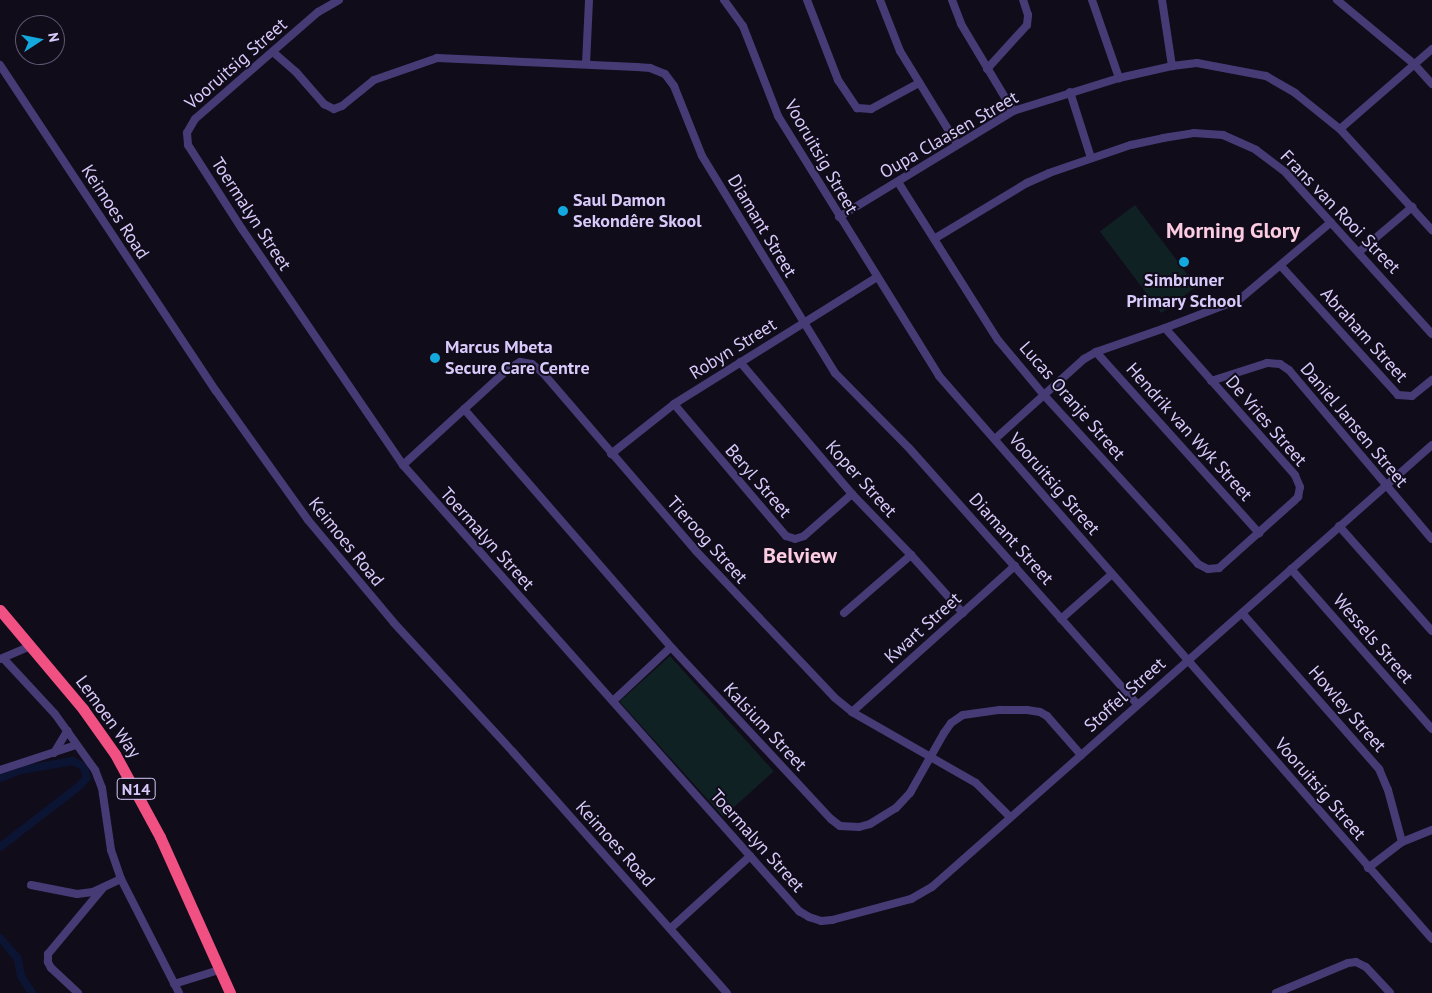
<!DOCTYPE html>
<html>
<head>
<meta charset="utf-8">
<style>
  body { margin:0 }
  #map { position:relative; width:1432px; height:993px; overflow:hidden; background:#110c1a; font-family:"PT Sans",sans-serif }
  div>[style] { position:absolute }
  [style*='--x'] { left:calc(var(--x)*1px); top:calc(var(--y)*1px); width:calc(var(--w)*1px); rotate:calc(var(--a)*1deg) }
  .green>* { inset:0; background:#102124; transform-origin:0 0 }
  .canal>* { height:8px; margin:-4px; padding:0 4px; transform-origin:4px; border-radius:4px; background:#0c1434 }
  .minor>* { height:8px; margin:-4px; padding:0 4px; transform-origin:4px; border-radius:4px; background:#473b76 }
  .highway>* { height:11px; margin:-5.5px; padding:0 5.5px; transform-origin:5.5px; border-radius:5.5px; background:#f05082 }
  .dots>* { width:14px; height:14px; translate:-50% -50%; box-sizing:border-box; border:2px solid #110c1a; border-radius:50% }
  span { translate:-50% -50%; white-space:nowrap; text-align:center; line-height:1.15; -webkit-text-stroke:4px #110c1a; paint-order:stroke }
  .shield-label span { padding:1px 4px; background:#110c1a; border:1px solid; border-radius:4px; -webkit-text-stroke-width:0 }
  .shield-label { font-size:16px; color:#d8cafb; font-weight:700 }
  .street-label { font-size:18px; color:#d8cafb }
  .poi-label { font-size:18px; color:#d8cafb; font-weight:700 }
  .left { translate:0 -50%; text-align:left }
  .district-label { font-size:22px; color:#fbcce2; font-weight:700 }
  .north { position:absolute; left:15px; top:15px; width:50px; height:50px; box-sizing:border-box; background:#110c1a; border:1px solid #615874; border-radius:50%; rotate:79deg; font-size:14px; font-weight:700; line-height:20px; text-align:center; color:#d8cafb }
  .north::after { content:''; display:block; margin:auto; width:18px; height:22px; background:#13a8de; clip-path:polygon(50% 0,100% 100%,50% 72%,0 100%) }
</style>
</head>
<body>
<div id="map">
  <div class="green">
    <i style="left:1135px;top:205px;width:102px;height:44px;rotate:53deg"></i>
    <i style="left:670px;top:656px;width:155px;height:68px;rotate:48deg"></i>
  </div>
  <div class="canal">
    <i style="--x:0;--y:778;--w:22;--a:-21"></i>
    <i style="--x:21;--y:770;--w:53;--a:-9.8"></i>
    <i style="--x:73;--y:761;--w:13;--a:29"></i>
    <i style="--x:84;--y:767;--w:11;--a:75"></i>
    <i style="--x:87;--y:778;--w:13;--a:135"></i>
    <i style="--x:78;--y:787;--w:98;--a:142.4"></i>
    <i style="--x:0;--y:938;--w:28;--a:49"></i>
    <i style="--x:18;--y:959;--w:17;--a:80"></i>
    <i style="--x:21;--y:976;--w:20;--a:57"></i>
  </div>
  <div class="minor">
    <i style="--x:339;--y:0;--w:24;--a:150"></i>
    <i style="--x:318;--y:12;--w:163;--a:139"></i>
    <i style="--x:195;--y:119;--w:16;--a:120"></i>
    <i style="--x:187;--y:133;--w:12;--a:85"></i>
    <i style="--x:188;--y:145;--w:100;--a:57.3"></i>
    <i style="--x:242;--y:229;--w:286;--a:55.7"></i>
    <i style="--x:403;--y:465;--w:523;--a:48.41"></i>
    <i style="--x:750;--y:856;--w:74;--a:48.3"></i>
    <i style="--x:799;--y:911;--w:12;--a:31"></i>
    <i style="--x:809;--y:917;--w:13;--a:18"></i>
    <i style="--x:821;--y:921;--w:11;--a:-5"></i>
    <i style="--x:832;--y:920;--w:82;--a:-14.9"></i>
    <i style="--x:911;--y:899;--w:24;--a:-30"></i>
    <i style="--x:932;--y:887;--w:667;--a:-41.48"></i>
    <i style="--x:724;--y:0;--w:32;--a:54"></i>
    <i style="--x:743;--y:26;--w:97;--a:68.7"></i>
    <i style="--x:778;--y:116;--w:306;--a:58.2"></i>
    <i style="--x:939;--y:376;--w:748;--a:48.79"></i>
    <i style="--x:807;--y:0;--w:86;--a:68.8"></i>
    <i style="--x:838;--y:80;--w:34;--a:56"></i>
    <i style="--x:857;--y:108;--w:14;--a:4"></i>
    <i style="--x:871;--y:109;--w:55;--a:-28.4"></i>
    <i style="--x:880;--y:0;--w:55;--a:68.6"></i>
    <i style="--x:900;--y:51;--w:109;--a:58.5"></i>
    <i style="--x:952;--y:0;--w:26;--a:69"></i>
    <i style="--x:961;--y:24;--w:101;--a:59.1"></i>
    <i style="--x:1092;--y:0;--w:83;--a:70.9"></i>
    <i style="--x:1162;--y:0;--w:67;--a:81.4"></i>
    <i style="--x:1337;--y:0;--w:100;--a:39.7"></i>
    <i style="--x:1414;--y:64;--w:27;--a:48"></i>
    <i style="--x:273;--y:52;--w:30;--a:41"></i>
    <i style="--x:296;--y:72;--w:43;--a:48.8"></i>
    <i style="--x:324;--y:104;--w:11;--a:27"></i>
    <i style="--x:334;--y:109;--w:9;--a:-21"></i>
    <i style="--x:342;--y:106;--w:41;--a:-39.1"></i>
    <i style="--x:374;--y:80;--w:67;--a:-19.2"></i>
    <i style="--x:437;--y:58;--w:200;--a:2.6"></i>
    <i style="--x:637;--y:67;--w:13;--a:4"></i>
    <i style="--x:650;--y:68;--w:16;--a:22"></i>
    <i style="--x:665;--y:74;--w:15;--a:53"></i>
    <i style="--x:674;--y:86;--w:75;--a:68.2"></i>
    <i style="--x:702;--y:156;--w:255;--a:58.5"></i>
    <i style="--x:835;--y:373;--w:105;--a:45.4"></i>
    <i style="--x:909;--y:448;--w:343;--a:48.3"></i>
    <i style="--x:586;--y:64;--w:64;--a:-87.3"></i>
    <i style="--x:0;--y:65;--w:391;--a:56.5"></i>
    <i style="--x:216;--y:391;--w:158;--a:54.5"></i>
    <i style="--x:308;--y:520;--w:134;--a:50.1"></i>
    <i style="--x:394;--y:623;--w:176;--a:47.3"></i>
    <i style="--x:513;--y:752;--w:322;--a:48.4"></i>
    <i style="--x:987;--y:69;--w:59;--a:-47.7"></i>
    <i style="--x:1027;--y:25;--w:10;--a:-84"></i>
    <i style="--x:1028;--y:15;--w:16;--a:-108"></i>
    <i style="--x:1070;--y:92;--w:69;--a:72.3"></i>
    <i style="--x:1340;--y:129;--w:122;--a:-41"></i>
    <i style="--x:898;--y:182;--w:187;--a:57.7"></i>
    <i style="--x:998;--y:340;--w:70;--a:50.2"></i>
    <i style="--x:1043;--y:394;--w:230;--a:47.6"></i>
    <i style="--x:1198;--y:564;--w:11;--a:27"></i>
    <i style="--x:1208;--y:569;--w:11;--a:-5"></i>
    <i style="--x:1219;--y:568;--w:101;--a:-41.8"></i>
    <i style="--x:1294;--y:501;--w:6;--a:-45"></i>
    <i style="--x:1298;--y:497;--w:10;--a:-79"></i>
    <i style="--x:1300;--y:487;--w:13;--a:-113"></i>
    <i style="--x:1295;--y:475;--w:196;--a:-131.5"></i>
    <i style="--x:839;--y:217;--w:204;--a:-31.3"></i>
    <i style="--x:1013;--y:111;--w:111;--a:-17.3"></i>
    <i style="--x:1119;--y:78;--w:54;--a:-12.8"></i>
    <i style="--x:1172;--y:66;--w:25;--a:-7"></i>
    <i style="--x:1197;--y:63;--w:70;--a:10.7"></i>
    <i style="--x:1266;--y:76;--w:34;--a:30"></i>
    <i style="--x:1295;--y:93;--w:58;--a:38.7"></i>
    <i style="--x:1340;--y:129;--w:137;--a:47.7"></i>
    <i style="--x:934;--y:239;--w:109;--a:-31.1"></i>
    <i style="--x:1027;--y:183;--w:24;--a:-24"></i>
    <i style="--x:1049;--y:173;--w:87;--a:-18.9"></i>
    <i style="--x:1131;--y:145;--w:33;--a:-12"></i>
    <i style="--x:1163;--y:138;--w:31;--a:-9"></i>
    <i style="--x:1194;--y:133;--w:29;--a:4"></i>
    <i style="--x:1223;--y:135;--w:36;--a:24"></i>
    <i style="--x:1256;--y:150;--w:38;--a:37"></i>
    <i style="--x:1286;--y:173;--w:217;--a:47.8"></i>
    <i style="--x:1359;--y:252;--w:70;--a:-40.3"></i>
    <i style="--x:1281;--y:266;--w:174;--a:47.8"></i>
    <i style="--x:1398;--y:395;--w:14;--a:4"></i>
    <i style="--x:1412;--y:396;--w:26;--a:-39"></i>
    <i style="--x:1096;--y:352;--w:244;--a:48"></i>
    <i style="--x:740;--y:362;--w:173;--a:49.7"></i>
    <i style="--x:852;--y:494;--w:85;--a:46"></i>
    <i style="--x:911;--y:555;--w:78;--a:48.1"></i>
    <i style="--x:1211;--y:381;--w:59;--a:-17.8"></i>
    <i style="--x:1267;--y:363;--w:13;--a:4"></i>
    <i style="--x:1280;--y:364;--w:11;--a:34"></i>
    <i style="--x:1289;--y:370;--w:221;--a:49.8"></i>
    <i style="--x:674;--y:404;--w:173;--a:49.7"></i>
    <i style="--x:786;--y:536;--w:9;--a:18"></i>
    <i style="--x:795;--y:539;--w:9;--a:-18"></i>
    <i style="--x:804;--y:536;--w:64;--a:-41.2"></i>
    <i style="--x:464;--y:409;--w:315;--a:49"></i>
    <i style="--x:671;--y:647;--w:235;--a:47.1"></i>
    <i style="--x:831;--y:819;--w:11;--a:38"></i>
    <i style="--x:840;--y:826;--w:19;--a:3"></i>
    <i style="--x:859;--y:827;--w:11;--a:-15"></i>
    <i style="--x:870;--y:824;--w:31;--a:-32"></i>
    <i style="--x:896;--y:808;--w:21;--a:-47"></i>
    <i style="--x:910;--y:793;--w:69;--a:-60.5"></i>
    <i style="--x:944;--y:733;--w:12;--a:-55"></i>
    <i style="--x:951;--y:723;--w:14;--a:-34"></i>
    <i style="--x:963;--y:715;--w:37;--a:-8"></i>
    <i style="--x:1000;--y:710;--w:27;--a:0"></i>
    <i style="--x:1027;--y:710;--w:13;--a:9"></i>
    <i style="--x:1040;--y:712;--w:8;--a:30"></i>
    <i style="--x:1047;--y:716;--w:52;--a:48.9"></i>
    <i style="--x:995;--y:439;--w:120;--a:-42"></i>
    <i style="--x:1084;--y:359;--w:14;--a:-30"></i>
    <i style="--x:1096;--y:352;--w:73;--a:-19.2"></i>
    <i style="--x:1165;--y:328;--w:80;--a:-21.1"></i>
    <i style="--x:1240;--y:299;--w:119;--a:-40.2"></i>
    <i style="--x:611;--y:454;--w:80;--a:-38.4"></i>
    <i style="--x:674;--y:404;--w:238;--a:-32"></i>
    <i style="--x:403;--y:465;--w:142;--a:-42.4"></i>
    <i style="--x:508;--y:369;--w:14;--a:-30"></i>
    <i style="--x:520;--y:362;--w:12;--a:9"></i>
    <i style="--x:532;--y:364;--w:14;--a:39"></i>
    <i style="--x:543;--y:373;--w:235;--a:49.3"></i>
    <i style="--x:696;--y:551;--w:202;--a:46.6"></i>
    <i style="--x:835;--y:698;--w:22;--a:39"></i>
    <i style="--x:852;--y:712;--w:143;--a:29.8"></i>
    <i style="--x:976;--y:783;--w:48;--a:45"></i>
    <i style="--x:1339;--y:526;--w:140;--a:48.5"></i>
    <i style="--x:1291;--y:569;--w:213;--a:48.6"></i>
    <i style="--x:844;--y:613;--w:89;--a:-40.9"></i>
    <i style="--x:1242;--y:613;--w:208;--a:48.7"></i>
    <i style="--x:1379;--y:769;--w:23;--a:67"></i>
    <i style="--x:1388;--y:790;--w:54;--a:74.9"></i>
    <i style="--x:1061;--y:619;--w:68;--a:-41.4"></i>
    <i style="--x:3;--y:658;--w:76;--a:47.1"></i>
    <i style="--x:55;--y:714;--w:69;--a:54.5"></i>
    <i style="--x:95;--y:770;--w:19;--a:69"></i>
    <i style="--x:102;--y:788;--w:63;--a:81.7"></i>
    <i style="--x:111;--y:850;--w:31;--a:71"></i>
    <i style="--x:121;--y:879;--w:128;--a:63"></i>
    <i style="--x:0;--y:659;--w:33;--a:-23"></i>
    <i style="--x:613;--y:701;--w:79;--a:-43"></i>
    <i style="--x:852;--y:712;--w:219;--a:-41.9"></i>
    <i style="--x:54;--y:753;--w:26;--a:-59"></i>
    <i style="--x:0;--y:770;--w:80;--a:-18.2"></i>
    <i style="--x:1368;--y:868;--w:43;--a:-37.4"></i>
    <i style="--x:1402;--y:842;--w:32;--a:-22"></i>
    <i style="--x:31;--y:885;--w:47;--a:11.1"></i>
    <i style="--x:77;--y:894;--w:16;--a:-7"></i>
    <i style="--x:93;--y:892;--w:31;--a:-25"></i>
    <i style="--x:671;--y:928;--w:107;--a:-42.3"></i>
    <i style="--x:174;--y:984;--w:47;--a:-17.3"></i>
    <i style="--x:78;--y:993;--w:37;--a:-137"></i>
    <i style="--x:51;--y:968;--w:7;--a:-117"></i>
    <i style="--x:48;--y:962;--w:8;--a:-90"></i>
    <i style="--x:48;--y:954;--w:86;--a:-50.2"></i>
    <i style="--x:1276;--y:993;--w:78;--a:-22.6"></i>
    <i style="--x:1348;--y:963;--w:8;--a:-7"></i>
    <i style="--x:1356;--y:962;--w:11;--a:27"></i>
    <i style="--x:1366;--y:967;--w:35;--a:47"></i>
  </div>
  <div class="highway">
    <i style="--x:0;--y:610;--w:129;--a:50"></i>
    <i style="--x:83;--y:709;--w:55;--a:54.6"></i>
    <i style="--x:115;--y:754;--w:94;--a:61.5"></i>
    <i style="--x:160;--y:837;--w:171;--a:65.8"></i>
  </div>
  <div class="dots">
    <i style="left:563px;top:211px;background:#13a8de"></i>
    <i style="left:1184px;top:262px;background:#13a8de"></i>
    <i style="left:435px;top:358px;background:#13a8de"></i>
  </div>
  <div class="shield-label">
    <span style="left:136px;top:789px">N14</span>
  </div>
  <div class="street-label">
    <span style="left:236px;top:64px;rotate:-41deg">Vooruitsig Street</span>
    <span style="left:949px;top:135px;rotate:-30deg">Oupa Claasen Street</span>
    <span style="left:821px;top:157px;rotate:60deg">Vooruitsig Street</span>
    <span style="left:115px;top:212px;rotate:57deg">Keimoes Road</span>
    <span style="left:1340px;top:212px;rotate:46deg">Frans van Rooi Street</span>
    <span style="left:251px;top:214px;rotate:57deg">Toermalyn Street</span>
    <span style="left:762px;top:226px;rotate:59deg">Diamant Street</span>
    <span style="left:1364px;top:335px;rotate:48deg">Abraham Street</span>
    <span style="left:733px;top:349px;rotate:-32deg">Robyn Street</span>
    <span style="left:1072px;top:401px;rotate:49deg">Lucas Oranje Street</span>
    <span style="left:1266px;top:421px;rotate:49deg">De Vries Street</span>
    <span style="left:1354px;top:425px;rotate:50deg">Daniel Jansen Street</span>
    <span style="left:1189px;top:432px;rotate:48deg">Hendrik van Wyk Street</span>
    <span style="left:861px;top:479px;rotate:48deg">Koper Street</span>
    <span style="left:758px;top:481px;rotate:49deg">Beryl Street</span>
    <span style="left:1054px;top:484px;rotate:49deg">Vooruitsig Street</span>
    <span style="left:487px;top:539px;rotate:48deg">Toermalyn Street</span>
    <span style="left:1011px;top:539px;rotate:48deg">Diamant Street</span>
    <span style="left:707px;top:540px;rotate:48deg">Tieroog Street</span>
    <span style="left:346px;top:542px;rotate:51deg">Keimoes Road</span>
    <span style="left:923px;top:628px;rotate:-42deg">Kwart Street</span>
    <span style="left:1373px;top:639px;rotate:49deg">Wessels Street</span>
    <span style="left:1125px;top:695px;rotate:-42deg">Stoffel Street</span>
    <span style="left:1347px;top:709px;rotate:49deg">Howley Street</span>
    <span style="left:108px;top:717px;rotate:54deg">Lemoen Way</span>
    <span style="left:765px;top:727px;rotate:47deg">Kalsium Street</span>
    <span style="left:1320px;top:789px;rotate:49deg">Vooruitsig Street</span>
    <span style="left:757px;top:841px;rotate:48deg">Toermalyn Street</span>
    <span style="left:615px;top:844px;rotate:48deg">Keimoes Road</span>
  </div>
  <div class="poi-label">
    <span class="left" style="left:573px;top:211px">Saul Damon<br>Sekondêre Skool</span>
    <span style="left:1184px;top:291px">Simbruner<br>Primary School</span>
    <span class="left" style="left:445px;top:358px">Marcus Mbeta<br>Secure Care Centre</span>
  </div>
  <div class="district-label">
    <span style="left:1233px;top:231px">Morning Glory</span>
    <span style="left:800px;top:556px">Belview</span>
  </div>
  <div class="north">N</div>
</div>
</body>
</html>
